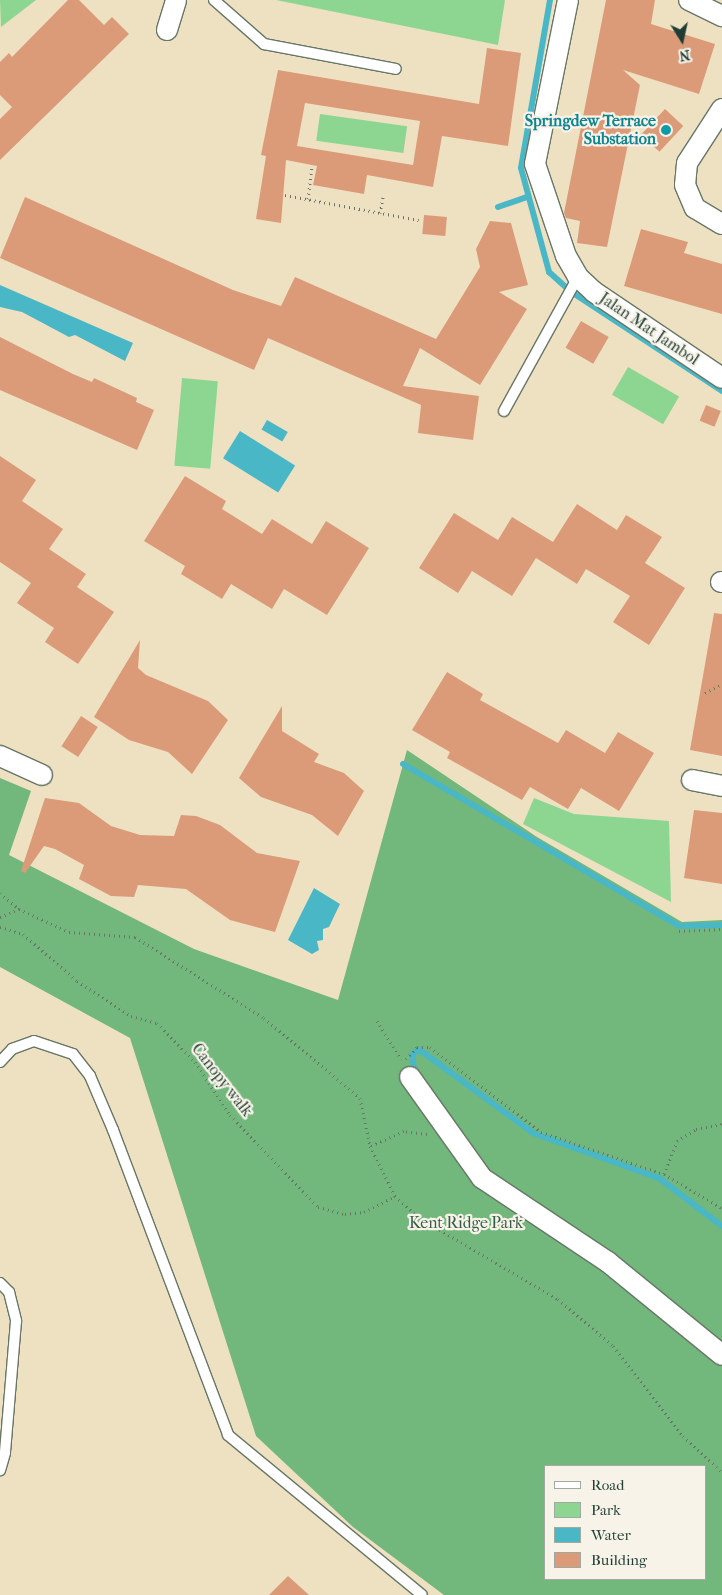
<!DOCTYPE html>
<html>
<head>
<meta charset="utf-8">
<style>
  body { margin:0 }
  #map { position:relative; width:722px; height:1595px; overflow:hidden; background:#eee1c2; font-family:"IM FELL French Canon",serif }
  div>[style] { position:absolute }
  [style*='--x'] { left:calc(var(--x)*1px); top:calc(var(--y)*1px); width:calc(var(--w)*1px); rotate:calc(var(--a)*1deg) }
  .green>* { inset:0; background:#8dd692; transform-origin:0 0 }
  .forest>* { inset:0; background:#72b77c }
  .water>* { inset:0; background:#4ab7c6; transform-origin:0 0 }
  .stream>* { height:6px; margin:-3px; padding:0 3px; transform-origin:3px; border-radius:3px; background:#4ab7c6 }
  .building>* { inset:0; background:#db9b79; transform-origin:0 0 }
  .path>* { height:3px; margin-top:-1.5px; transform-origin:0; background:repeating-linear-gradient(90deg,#677666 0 1px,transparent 0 5px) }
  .roads { filter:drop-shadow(1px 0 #677666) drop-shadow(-1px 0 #677666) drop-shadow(0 1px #677666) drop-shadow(0 -1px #677666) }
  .lane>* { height:10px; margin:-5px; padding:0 5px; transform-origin:5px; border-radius:5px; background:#fff }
  .street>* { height:20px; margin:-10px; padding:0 10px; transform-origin:10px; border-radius:10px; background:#fff }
  .dots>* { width:14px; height:14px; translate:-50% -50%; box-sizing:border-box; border:2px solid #f7f3e8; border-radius:50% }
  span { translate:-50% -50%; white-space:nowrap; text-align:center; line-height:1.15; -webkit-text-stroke:4.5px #f7f3e8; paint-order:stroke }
  .culture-label { font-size:16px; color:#0d838f; font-weight:700 }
  .right { translate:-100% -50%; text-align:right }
  .street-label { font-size:16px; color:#1f3d34 }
  .park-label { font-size:16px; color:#355c47 }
  .legend { position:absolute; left:544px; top:1465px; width:162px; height:115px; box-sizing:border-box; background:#f7f3e8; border:1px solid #a1aaa0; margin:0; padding:6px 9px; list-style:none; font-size:15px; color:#1f3d34 }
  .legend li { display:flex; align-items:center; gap:10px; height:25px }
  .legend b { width:25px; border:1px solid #a1aaa0 }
  .north { position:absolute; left:657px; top:15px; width:50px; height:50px; -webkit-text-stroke:4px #f7f3e8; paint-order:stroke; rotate:170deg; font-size:14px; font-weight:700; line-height:20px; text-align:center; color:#1f3d34 }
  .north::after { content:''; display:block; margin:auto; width:18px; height:22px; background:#1f3d34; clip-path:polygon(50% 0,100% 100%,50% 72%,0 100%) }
</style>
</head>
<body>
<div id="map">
  <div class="green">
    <i style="clip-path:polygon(0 0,36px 0,1px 27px)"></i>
    <i style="clip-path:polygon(276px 0,505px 0,498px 45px)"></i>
    <i style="left:320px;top:114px;width:88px;height:27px;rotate:8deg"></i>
    <i style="left:628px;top:367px;width:59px;height:32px;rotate:30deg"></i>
    <i style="left:182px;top:378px;width:36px;height:88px;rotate:5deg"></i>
    <i style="clip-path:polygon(534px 798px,574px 814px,669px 821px,671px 902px,523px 824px)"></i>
  </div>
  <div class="forest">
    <i style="clip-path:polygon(evenodd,407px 750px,537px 837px,682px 922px,722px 920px,722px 1595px,444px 1595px,353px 1527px,256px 1436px,130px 1038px,0 967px,0 778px,31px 791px,9px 855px,194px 949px,338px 1000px,407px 750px,546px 1466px,706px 1466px,706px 1579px,546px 1579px,546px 1466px)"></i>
  </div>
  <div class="water">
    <i style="clip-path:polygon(0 285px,133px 343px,125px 361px,75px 335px,69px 337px,22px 312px,0 307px)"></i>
    <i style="left:267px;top:420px;width:24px;height:11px;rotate:30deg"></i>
    <i style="left:240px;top:431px;width:65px;height:32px;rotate:32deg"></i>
    <i style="clip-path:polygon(314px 888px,340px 904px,329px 927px,323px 929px,323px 940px,317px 941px,319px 950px,312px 954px,288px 940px)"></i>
  </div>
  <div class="stream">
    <i style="--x:550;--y:0;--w:170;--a:99.8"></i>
    <i style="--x:521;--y:168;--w:108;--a:74.9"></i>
    <i style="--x:549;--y:272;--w:28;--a:42"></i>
    <i style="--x:570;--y:291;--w:182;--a:33.3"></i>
    <i style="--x:498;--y:207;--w:31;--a:-19"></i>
    <i style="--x:403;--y:764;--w:320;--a:30.4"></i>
    <i style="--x:679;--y:926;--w:43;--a:-1.3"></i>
    <i style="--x:415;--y:1074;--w:20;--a:-99"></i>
    <i style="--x:412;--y:1054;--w:9;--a:-27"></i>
    <i style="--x:420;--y:1050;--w:140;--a:36.3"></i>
    <i style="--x:533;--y:1133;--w:134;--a:19.7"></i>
    <i style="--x:659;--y:1178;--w:79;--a:37.3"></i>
  </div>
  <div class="building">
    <i style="clip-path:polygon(68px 0,79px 0,104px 25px,112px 17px,129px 34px,0 160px,0 119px,12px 107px,0 95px,0 62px,9px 53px,12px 57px)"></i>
    <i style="clip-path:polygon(606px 0,655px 0,651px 24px,715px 44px,699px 94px,623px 70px,640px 85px,607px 247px,577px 243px,580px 221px,566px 218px,564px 213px)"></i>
    <i style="clip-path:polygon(evenodd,487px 48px,521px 53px,508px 146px,442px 136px,433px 187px,367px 175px,364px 194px,313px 185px,317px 166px,286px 160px,281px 223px,256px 219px,266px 156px,261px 155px,278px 70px,479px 104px,487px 48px,305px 103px,420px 121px,413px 165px,297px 146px,305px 103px)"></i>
    <i style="left:665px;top:109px;width:25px;height:35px;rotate:43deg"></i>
    <i style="clip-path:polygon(25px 197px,233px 290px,281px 306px,295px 277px,436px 339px,480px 267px,476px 249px,490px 221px,511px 223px,528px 285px,499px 292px,527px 309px,480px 385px,420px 348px,403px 386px,479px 396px,473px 440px,418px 433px,421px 405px,268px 338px,254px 370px,0 258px)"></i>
    <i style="left:424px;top:215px;width:23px;height:19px;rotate:5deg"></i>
    <i style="clip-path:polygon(641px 229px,688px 242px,684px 253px,722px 264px,722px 314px,624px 286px)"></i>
    <i style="left:581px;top:321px;width:32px;height:31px;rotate:30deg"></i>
    <i style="clip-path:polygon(0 337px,73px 374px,92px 382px,94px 378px,137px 398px,136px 402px,154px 410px,137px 450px,0 390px)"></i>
    <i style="left:706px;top:405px;width:16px;height:17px;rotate:22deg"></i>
    <i style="clip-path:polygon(0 456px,36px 480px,22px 501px,63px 529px,49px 549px,86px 574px,77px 587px,114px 612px,78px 664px,45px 642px,54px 628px,17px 603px,31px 583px,0 562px)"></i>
    <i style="clip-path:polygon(185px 476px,226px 501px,222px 509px,262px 534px,272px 519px,312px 544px,326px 521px,369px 548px,327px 615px,284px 589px,272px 609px,231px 584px,222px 599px,181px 574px,185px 566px,144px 541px)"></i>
    <i style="clip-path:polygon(577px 504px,617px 530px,626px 515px,662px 537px,645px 563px,685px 588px,649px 645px,613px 622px,630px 596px,586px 569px,577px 584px,536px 558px,512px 596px,472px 571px,458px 593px,419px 568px,454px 513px,498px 540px,512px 517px,553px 542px)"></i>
    <i style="clip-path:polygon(714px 613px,722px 614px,722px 756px,690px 750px)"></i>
    <i style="clip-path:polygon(140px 640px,138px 668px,146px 675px,208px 701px,228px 720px,192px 774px,168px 752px,129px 740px,94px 717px)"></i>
    <i style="clip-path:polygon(447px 672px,483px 694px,480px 700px,558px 743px,566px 730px,605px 753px,618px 732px,654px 753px,619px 811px,581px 788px,568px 809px,530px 787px,522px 800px,447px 758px,450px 752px,412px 730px)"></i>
    <i style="clip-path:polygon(282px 706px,282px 731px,319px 754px,314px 762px,344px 773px,364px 791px,338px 836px,312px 815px,261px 797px,239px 778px)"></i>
    <i style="left:81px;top:716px;width:20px;height:36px;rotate:33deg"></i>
    <i style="clip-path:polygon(45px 798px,79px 803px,111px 826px,140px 835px,174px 836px,181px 815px,196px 816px,220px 825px,257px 853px,300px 861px,275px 932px,230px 920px,186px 889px,138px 885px,134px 897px,111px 896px,79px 879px,84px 865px,55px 849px,44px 846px,25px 873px,21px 871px)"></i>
    <i style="clip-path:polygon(694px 810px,722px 813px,722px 884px,684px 878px)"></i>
    <i style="clip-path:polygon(288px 1576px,309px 1595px,269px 1595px)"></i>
  </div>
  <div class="path">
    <i style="--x:285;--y:195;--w:136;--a:10.6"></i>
    <i style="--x:308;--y:199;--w:31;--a:-83"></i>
    <i style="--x:380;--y:213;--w:16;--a:-79"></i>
    <i style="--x:705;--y:693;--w:19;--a:-28"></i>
    <i style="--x:0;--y:893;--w:25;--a:40"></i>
    <i style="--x:19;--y:909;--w:55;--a:24.7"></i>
    <i style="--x:69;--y:932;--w:66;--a:4.3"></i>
    <i style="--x:135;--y:937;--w:152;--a:32.1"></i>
    <i style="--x:264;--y:1018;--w:125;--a:39.8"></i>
    <i style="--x:360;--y:1098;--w:49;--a:78.2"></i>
    <i style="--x:0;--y:917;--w:21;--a:-23"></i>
    <i style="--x:0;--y:927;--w:24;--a:17"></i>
    <i style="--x:23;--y:934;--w:72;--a:41"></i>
    <i style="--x:77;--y:981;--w:64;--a:32.9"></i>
    <i style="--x:131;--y:1016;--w:27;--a:15"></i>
    <i style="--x:157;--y:1023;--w:54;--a:45.7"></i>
    <i style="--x:195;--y:1062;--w:64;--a:56.6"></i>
    <i style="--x:230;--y:1115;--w:127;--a:46.3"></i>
    <i style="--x:318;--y:1207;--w:28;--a:15"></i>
    <i style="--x:345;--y:1214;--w:19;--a:-6"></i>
    <i style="--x:364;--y:1212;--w:35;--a:-27"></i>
    <i style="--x:679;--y:931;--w:43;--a:-2.7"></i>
    <i style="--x:377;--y:1021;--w:45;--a:57.7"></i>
    <i style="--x:406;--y:1059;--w:16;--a:-47"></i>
    <i style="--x:417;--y:1047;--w:13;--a:0"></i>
    <i style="--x:430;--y:1047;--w:140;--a:37.4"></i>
    <i style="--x:541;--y:1132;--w:130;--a:18.9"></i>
    <i style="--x:664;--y:1174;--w:67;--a:30.4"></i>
    <i style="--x:427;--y:1134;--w:23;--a:-173"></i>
    <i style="--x:404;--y:1131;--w:37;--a:156"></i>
    <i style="--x:370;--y:1146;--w:56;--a:63.4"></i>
    <i style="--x:395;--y:1196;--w:31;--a:42"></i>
    <i style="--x:418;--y:1217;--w:162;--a:30.4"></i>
    <i style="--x:558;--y:1299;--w:72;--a:40.5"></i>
    <i style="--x:613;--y:1346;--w:114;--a:52.1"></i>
    <i style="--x:683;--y:1436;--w:53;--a:42.7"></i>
    <i style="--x:664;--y:1174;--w:35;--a:-68"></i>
    <i style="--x:677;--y:1141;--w:22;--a:-32"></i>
    <i style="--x:696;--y:1129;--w:26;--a:-11"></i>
  </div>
  <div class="roads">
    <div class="lane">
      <i style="--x:214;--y:0;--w:67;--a:41.3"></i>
      <i style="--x:264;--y:44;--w:134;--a:10.7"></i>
      <i style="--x:504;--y:411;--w:153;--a:-61.1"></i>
      <i style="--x:0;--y:1062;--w:18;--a:-47"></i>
      <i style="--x:12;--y:1049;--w:23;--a:-20"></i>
      <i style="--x:34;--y:1041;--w:41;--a:18.4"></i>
      <i style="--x:73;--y:1054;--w:28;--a:52"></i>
      <i style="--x:90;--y:1076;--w:59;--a:66.9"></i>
      <i style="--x:113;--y:1130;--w:326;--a:69.3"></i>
      <i style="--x:228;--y:1435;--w:251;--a:39.5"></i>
      <i style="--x:0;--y:1283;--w:13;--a:45"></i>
      <i style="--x:9;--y:1292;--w:30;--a:76"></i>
      <i style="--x:16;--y:1321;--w:132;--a:94.8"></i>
      <i style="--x:5;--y:1453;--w:18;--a:106"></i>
    </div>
    <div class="street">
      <i style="--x:568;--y:0;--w:167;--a:101.4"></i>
      <i style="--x:535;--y:164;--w:97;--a:71.4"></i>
      <i style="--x:566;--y:256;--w:24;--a:60"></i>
      <i style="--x:578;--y:277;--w:22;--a:43"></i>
      <i style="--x:594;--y:292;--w:154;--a:33.9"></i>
      <i style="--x:689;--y:0;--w:37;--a:26"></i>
      <i style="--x:167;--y:30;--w:31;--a:-73"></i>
      <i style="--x:722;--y:109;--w:64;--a:122.9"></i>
      <i style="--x:687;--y:163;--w:22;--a:95"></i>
      <i style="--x:685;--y:185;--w:25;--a:67"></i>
      <i style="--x:695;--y:208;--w:31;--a:31"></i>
      <i style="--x:721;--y:582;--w:1;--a:0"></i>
      <i style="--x:0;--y:756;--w:46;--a:24.3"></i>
      <i style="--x:692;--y:780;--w:31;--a:11"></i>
      <i style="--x:410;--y:1077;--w:124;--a:54.5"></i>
      <i style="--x:482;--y:1178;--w:151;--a:33.7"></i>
      <i style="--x:608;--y:1262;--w:147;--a:39.2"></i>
    </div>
  </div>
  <div class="dots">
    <i style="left:666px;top:130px;background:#0f9aa8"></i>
  </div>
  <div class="culture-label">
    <span class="right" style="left:656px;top:130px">Springdew Terrace<br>Substation</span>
  </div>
  <div class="street-label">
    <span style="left:649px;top:329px;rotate:34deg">Jalan Mat Jambol</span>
    <span style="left:222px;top:1080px;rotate:52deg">Canopy walk</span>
  </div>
  <div class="park-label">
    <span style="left:466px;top:1223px">Kent Ridge Park</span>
  </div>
  <ul class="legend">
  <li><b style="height:6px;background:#fff"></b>Road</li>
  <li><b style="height:14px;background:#8dd692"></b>Park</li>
  <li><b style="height:14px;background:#4ab7c6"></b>Water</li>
  <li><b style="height:14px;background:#db9b79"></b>Building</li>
  </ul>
  <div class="north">N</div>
</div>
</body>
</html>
